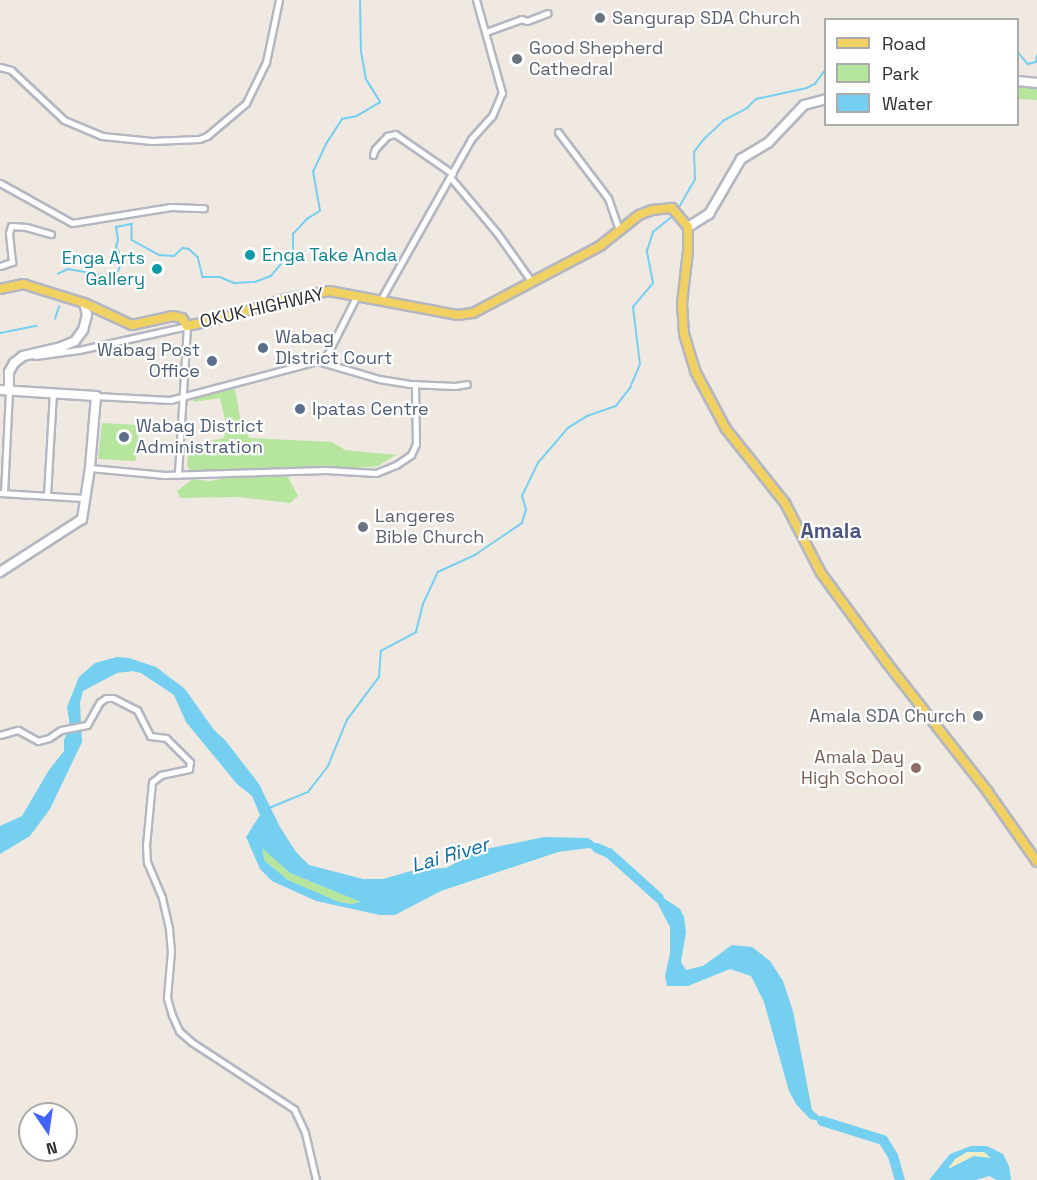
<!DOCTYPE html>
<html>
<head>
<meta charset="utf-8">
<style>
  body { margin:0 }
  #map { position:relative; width:1037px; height:1180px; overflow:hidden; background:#efe9e1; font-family:"Space Grotesk",sans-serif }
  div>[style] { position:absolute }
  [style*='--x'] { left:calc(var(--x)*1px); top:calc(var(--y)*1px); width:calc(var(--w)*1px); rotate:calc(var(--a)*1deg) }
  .green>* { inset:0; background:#b6e59e }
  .sand>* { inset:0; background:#f3ecc5 }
  .water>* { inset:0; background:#75cff0 }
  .stream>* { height:1.5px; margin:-0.75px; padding:0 0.75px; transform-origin:0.75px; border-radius:0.75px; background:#75cff0 }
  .river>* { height:10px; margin:-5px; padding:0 5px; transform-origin:5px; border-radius:5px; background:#75cff0 }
  .roads { filter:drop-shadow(2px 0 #b4b7c1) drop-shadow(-2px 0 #b4b7c1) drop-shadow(0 2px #b4b7c1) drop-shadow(0 -2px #b4b7c1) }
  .street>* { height:5px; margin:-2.5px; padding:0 2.5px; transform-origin:2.5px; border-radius:2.5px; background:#fff }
  .secondary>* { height:8px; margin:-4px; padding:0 4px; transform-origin:4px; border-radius:4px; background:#fff }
  .primary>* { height:8px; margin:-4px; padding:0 4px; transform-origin:4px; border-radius:4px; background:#f2d163 }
  .dots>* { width:16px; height:16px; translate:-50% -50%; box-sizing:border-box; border:3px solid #fff; border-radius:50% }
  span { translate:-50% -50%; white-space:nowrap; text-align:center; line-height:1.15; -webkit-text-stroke:4.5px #fff; paint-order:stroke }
  .worship-label { font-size:18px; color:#5b616d }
  .left { translate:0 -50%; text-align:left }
  .right { translate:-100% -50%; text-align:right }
  .culture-label { font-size:18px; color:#0d838f }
  .street-label { font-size:18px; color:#2e2e2e }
  .service-label { font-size:18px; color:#4e5e75 }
  .education-label { font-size:18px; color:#785e54 }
  .water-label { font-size:20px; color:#0d6fa3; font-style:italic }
  .quarter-label { font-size:21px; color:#4d5680; font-weight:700 }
  .legend { position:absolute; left:824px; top:18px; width:195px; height:108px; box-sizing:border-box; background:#fff; border:2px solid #ababab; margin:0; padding:8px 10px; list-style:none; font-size:18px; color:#2e2e2e }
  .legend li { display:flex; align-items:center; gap:12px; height:30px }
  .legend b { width:30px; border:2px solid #ababab }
  .north { position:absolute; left:18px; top:1102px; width:60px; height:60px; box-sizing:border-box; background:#fff; border:2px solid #ababab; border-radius:50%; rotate:167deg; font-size:16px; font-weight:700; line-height:24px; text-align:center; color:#2e2e2e }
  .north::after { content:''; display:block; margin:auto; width:21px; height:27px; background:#4264fb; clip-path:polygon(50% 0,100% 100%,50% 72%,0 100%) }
</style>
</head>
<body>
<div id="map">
  <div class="green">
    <i style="clip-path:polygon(1037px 77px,1037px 100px,1018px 99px,1018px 83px)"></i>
    <i style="clip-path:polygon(235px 389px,240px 417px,249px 438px,332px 442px,345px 450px,396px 455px,378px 466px,346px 469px,315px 467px,191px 471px,187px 466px,189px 445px,224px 438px,226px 424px,220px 398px,193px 402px,194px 398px)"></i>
    <i style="clip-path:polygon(102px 423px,137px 425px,139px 449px,135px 461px,98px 459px)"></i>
    <i style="clip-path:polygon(236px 476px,288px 477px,298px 496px,290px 503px,238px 497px,180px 498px,177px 491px,193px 479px,210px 481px)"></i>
    <i style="clip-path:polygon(262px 847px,290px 873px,361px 902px,351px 904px,339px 902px,288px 880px,265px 861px)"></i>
  </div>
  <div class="sand">
    <i style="clip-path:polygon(984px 1151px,991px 1158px,974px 1156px,948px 1169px,951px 1163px,960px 1155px,967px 1152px)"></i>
  </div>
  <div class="water">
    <i style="clip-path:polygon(evenodd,117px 657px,129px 658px,156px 667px,185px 689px,214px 730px,225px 740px,259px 784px,280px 827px,296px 852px,309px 865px,363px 879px,383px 879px,418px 869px,446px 868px,481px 850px,544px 837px,588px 838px,609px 853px,589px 848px,558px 852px,441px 891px,395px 915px,380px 915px,316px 901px,272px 881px,260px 869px,246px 837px,260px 815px,252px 796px,237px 784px,186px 722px,174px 695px,141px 673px,132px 671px,117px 673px,83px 691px,80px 703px,82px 742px,50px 809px,30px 836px,0 854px,0 826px,22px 816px,49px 770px,64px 751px,64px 740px,70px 726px,67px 707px,79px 677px,95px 663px,117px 657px,262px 848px,290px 873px,361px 902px,351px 904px,339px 902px,288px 880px,265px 861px,262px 848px)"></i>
    <i style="clip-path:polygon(650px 889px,680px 909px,684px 917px,686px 932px,681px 962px,686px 970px,703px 966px,732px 945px,752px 947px,770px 961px,783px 981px,793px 1011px,812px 1110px,820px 1117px,835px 1124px,810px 1119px,796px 1104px,789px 1091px,764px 1002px,751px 976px,730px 969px,688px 986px,667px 986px,665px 976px,670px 953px,670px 927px)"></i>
    <i style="clip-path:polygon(evenodd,971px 1146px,987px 1146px,1003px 1154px,1009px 1166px,1011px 1180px,997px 1180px,989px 1176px,976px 1180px,929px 1180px,950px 1154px,971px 1146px,967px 1152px,984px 1152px,991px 1158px,974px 1156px,948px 1169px,955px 1159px,967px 1152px)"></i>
  </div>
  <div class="stream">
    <i style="--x:1018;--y:52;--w:16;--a:50"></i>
    <i style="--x:1028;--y:64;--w:8;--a:-14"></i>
    <i style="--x:1036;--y:62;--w:6;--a:-81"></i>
    <i style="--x:678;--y:209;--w:34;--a:-60"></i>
    <i style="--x:695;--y:180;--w:28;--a:-92"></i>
    <i style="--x:694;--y:152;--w:16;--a:-52"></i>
    <i style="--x:704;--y:139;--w:26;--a:-43"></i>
    <i style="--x:723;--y:121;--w:27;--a:-28"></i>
    <i style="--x:747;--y:108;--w:13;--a:-45"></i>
    <i style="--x:756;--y:99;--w:52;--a:-12.2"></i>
    <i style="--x:807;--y:88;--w:9;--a:-27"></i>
    <i style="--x:815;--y:84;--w:19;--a:-54"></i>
    <i style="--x:58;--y:274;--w:11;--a:-27"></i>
    <i style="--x:68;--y:269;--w:39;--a:10"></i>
    <i style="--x:106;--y:276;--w:13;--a:-23"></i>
    <i style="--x:118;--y:271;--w:12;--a:-66"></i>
    <i style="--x:123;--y:260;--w:15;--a:-118"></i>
    <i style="--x:116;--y:247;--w:7;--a:-74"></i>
    <i style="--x:118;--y:240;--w:13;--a:-99"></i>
    <i style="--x:116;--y:227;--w:16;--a:-11"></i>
    <i style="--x:132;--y:224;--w:16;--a:90"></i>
    <i style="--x:132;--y:240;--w:31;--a:29"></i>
    <i style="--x:159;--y:255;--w:15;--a:4"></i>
    <i style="--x:174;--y:256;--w:12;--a:-42"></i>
    <i style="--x:183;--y:248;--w:6;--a:9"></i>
    <i style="--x:189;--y:249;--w:12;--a:42"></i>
    <i style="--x:198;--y:257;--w:21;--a:76"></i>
    <i style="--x:203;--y:277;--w:17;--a:0"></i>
    <i style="--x:220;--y:277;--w:15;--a:23"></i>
    <i style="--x:234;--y:283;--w:21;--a:-3"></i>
    <i style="--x:255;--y:282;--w:17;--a:-21"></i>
    <i style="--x:271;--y:276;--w:34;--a:-50"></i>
    <i style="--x:293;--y:250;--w:16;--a:-90"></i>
    <i style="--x:293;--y:234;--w:21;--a:-47"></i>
    <i style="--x:307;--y:219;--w:15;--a:-32"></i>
    <i style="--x:320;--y:211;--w:40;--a:-100"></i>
    <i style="--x:313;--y:172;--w:31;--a:-65"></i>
    <i style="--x:326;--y:144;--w:30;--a:-57"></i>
    <i style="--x:342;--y:119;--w:15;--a:-11"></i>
    <i style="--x:357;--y:116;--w:27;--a:-31"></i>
    <i style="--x:380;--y:102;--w:26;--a:-122"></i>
    <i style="--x:366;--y:80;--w:28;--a:-100"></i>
    <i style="--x:361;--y:52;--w:52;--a:-91.1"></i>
    <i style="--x:55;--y:319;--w:13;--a:-72"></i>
    <i style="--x:0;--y:333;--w:37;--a:-11"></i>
    <i style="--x:269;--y:808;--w:42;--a:-22.3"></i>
    <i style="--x:308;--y:792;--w:33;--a:-52"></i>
    <i style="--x:328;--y:766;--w:50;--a:-67.6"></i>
    <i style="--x:347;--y:720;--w:54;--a:-53.3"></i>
    <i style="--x:379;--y:677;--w:26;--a:-86"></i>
    <i style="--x:381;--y:651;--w:40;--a:-28"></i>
    <i style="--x:416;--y:632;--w:29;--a:-76"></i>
    <i style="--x:423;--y:604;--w:35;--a:-65"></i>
    <i style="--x:438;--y:572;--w:41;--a:-24.7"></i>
    <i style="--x:475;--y:555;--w:57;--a:-34.2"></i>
    <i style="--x:522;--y:523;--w:14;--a:-73"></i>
    <i style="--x:526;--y:510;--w:15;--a:-106"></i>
    <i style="--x:522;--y:496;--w:37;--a:-64"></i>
    <i style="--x:538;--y:463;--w:46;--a:-49.4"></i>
    <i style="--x:568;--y:428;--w:22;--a:-32"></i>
    <i style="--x:587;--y:416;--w:31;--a:-19"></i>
    <i style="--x:616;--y:406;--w:23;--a:-52"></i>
    <i style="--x:630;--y:388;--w:25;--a:-67"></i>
    <i style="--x:640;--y:365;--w:58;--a:-96.9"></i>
    <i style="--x:633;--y:307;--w:31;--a:-50"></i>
    <i style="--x:653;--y:283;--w:33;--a:-101"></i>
    <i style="--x:647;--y:251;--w:20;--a:-72"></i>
    <i style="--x:653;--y:232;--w:26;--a:-39"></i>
  </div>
  <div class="river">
    <i style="--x:597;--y:848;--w:13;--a:23"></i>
    <i style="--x:609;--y:853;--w:67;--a:42"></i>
    <i style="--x:822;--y:1121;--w:64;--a:17.3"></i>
    <i style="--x:883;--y:1140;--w:19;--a:58"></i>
    <i style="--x:893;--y:1156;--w:25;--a:74"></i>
  </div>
  <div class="roads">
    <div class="street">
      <i style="--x:486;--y:32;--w:37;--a:-20"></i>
      <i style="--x:521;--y:19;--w:6;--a:18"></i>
      <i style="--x:527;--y:21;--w:22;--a:-21"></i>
      <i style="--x:0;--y:67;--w:11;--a:15"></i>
      <i style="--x:11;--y:70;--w:73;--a:43.3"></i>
      <i style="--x:64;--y:120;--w:41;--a:22.8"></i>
      <i style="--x:102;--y:136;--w:50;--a:5.7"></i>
      <i style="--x:152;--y:141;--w:47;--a:-2.4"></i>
      <i style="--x:199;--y:139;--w:9;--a:-21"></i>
      <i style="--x:207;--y:136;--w:51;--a:-40.2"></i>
      <i style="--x:246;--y:103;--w:46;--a:-64"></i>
      <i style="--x:266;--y:62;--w:63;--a:-78.2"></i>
      <i style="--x:558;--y:132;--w:83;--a:52.9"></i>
      <i style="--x:608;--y:198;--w:34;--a:71"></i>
      <i style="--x:373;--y:155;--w:6;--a:-72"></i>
      <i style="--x:375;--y:149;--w:18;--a:-47"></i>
      <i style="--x:387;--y:136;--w:8;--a:-14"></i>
      <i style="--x:395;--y:134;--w:70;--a:34.6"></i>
      <i style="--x:450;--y:177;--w:73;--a:50"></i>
      <i style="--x:497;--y:233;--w:60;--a:54.5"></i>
      <i style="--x:0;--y:183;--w:82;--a:29.1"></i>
      <i style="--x:72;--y:223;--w:100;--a:-9.2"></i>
      <i style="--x:171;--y:207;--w:33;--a:2"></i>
      <i style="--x:0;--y:266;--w:13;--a:-18"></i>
      <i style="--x:12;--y:262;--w:29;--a:-96"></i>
      <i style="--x:9;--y:233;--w:7;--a:-74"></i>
      <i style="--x:11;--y:226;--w:15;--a:4"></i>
      <i style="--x:26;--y:227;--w:26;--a:16"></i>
      <i style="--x:381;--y:299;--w:184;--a:-60.6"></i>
      <i style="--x:471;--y:139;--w:31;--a:-48"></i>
      <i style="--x:492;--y:116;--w:25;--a:-67"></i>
      <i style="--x:502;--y:93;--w:97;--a:-105.6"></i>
      <i style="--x:35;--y:356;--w:44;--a:-7.8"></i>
      <i style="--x:79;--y:350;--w:111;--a:-12.5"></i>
      <i style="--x:187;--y:326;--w:149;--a:93.5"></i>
      <i style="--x:324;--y:361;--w:74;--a:-63.4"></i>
      <i style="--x:96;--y:396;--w:74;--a:3.1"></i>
      <i style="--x:170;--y:400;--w:153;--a:-14.8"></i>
      <i style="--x:318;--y:361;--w:64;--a:16.4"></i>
      <i style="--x:379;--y:379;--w:30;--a:9"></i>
      <i style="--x:409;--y:384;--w:46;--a:2.5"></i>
      <i style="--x:455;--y:386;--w:12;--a:-9"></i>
      <i style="--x:90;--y:468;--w:75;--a:5.3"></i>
      <i style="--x:165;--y:475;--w:161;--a:-1.8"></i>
      <i style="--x:326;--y:470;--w:50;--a:3.4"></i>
      <i style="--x:376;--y:473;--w:22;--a:-22"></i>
      <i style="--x:396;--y:465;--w:18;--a:-34"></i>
      <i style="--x:411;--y:455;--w:12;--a:-66"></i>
      <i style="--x:416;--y:444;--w:60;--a:-91"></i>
      <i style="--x:0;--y:493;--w:84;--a:3.4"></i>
      <i style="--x:4;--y:493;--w:102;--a:-87.2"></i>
      <i style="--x:47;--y:496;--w:104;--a:-86.7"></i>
      <i style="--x:0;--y:735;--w:19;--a:-16"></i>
      <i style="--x:18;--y:730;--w:23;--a:29"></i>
      <i style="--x:38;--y:741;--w:11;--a:-15"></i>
      <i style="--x:49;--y:738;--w:14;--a:-34"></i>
      <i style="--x:61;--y:730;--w:26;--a:-11"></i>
      <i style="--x:87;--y:725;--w:26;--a:-61"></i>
      <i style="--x:100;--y:702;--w:7;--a:-34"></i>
      <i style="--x:106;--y:698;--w:7;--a:0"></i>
      <i style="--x:113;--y:698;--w:27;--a:27"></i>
      <i style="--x:137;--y:710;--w:29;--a:63"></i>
      <i style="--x:150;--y:736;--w:16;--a:7"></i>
      <i style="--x:166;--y:738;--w:34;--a:45"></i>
      <i style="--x:190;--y:762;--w:7;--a:98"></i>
      <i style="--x:189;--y:769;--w:29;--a:168"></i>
      <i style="--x:161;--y:775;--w:11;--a:142"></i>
      <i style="--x:152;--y:782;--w:63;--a:95.4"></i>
      <i style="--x:146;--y:845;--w:17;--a:87"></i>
      <i style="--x:147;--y:862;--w:39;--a:67"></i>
      <i style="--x:162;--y:898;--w:32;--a:77"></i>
      <i style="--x:169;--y:929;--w:22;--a:85"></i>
      <i style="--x:171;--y:951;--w:47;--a:94.9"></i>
      <i style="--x:167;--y:998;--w:18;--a:74"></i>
      <i style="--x:172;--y:1015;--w:17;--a:66"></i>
      <i style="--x:179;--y:1031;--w:18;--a:41"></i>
      <i style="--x:193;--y:1043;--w:121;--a:33.2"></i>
      <i style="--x:294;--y:1109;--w:26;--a:65"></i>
      <i style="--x:305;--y:1133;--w:48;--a:76.8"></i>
    </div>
    <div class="secondary">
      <i style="--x:1018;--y:81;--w:19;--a:6"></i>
      <i style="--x:688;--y:227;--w:25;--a:-32"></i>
      <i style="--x:709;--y:214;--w:64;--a:-59.8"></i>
      <i style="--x:741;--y:159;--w:31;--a:-31"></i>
      <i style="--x:768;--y:143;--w:52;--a:-46.5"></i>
      <i style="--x:804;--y:105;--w:23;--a:-15"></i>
      <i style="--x:0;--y:390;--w:96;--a:3.6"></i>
      <i style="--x:96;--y:396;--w:72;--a:94.8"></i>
      <i style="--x:90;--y:468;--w:52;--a:98.9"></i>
      <i style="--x:82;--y:519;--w:98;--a:147.1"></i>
      <i style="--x:9;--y:391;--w:19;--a:-90"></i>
      <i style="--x:9;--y:372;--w:10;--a:-61"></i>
      <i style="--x:14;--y:363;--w:11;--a:-38"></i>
      <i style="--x:23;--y:356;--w:39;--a:-13"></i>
      <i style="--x:61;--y:347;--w:15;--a:-23"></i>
      <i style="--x:75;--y:341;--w:14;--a:-54"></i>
      <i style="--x:83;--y:330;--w:16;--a:-75"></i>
      <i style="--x:87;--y:315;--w:12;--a:-104"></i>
    </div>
    <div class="primary">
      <i style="--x:0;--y:289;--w:24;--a:-12"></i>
      <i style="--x:23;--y:284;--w:64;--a:17.3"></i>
      <i style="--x:84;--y:303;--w:53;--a:24.6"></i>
      <i style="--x:132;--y:325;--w:42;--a:-12.4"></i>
      <i style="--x:173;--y:316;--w:9;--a:13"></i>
      <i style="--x:182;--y:318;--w:9;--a:58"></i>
      <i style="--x:187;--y:326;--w:30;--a:-12"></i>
      <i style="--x:216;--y:320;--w:72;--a:-16.9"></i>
      <i style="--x:285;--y:299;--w:45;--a:-10.3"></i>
      <i style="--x:329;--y:291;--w:130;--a:10.6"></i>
      <i style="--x:457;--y:315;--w:16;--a:-7"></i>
      <i style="--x:473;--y:313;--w:144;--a:-27.8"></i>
      <i style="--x:600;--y:246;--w:50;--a:-38.5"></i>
      <i style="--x:639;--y:215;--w:14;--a:-21"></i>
      <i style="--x:652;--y:210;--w:20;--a:-6"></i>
      <i style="--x:672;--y:208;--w:25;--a:50"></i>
      <i style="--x:688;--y:227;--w:24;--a:90"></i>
      <i style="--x:688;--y:251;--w:53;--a:96.5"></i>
      <i style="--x:682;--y:304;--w:30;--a:86"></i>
      <i style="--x:684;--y:334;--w:39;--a:73"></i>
      <i style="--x:695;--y:371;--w:66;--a:61.9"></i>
      <i style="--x:726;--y:429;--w:95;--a:51.4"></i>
      <i style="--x:785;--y:503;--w:79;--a:62.8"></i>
      <i style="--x:821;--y:573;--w:112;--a:53.7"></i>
      <i style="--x:887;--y:663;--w:164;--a:51.9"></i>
      <i style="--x:988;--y:792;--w:85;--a:55"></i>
    </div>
  </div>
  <div class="dots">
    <i style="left:600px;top:18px;background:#6b7280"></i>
    <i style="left:517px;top:59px;background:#6b7280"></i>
    <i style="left:250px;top:255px;background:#0f9aa8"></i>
    <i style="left:157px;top:269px;background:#0f9aa8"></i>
    <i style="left:263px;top:348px;background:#5c6f8a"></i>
    <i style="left:212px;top:361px;background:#5c6f8a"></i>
    <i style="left:300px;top:409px;background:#5c6f8a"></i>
    <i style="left:124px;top:437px;background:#5c6f8a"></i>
    <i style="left:363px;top:527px;background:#6b7280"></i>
    <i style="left:978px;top:716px;background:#6b7280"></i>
    <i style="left:916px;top:768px;background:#8d6e63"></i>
  </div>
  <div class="worship-label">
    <span class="left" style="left:612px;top:18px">Sangurap SDA Church</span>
    <span class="left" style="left:529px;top:59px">Good Shepherd<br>Cathedral</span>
    <span class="left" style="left:375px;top:527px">Langeres<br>Bible Church</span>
    <span class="right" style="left:966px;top:716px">Amala SDA Church</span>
  </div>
  <div class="culture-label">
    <span class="left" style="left:262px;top:255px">Enga Take Anda</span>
    <span class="right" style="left:145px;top:269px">Enga Arts<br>Gallery</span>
  </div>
  <div class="street-label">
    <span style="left:262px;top:308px;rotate:-13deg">OKUK HIGHWAY</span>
  </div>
  <div class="service-label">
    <span class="left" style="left:275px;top:348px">Wabag<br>DIstrict Court</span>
    <span class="right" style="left:200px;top:361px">Wabag Post<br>Office</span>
    <span class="left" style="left:312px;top:409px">Ipatas Centre</span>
    <span class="left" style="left:136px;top:437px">Wabag District<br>Administration</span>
  </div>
  <div class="education-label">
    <span class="right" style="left:904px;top:768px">Amala Day<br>High School</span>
  </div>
  <div class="water-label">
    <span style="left:450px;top:855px;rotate:-16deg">Lai River</span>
  </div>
  <div class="quarter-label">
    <span style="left:831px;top:531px">Amala</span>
  </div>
  <ul class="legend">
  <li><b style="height:8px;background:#f2d163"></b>Road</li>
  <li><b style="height:16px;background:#b6e59e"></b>Park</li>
  <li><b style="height:16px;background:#75cff0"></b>Water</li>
  </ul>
  <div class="north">N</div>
</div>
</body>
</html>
